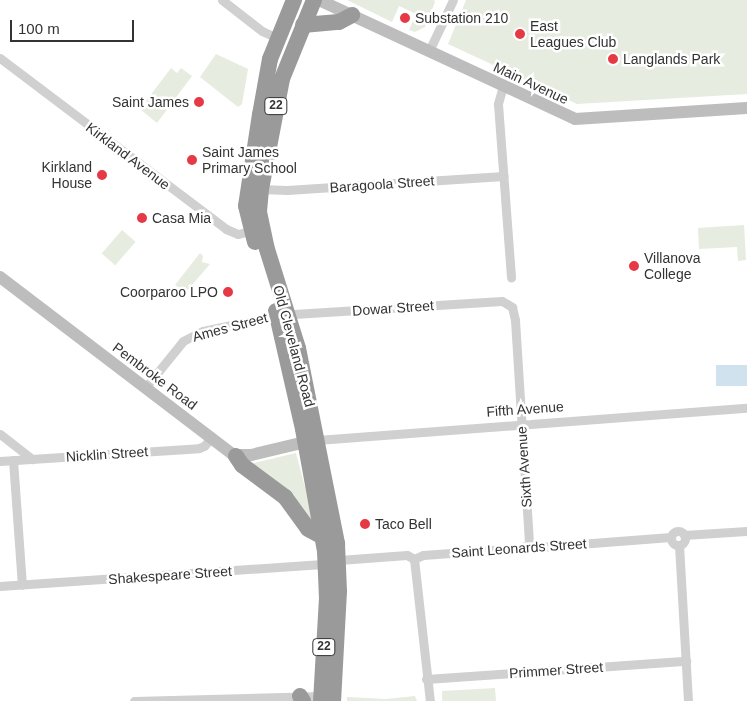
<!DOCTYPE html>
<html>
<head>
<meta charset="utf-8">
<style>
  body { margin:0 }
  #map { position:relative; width:747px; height:701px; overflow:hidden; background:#fff; font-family:Arial,sans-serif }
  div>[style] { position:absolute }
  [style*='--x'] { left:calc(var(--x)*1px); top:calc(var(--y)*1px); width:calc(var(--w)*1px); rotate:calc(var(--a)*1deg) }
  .green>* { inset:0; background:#e6ecdf; transform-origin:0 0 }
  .water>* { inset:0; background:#cfe2ee; transform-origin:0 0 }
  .street>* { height:9px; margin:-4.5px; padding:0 4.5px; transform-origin:4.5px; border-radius:4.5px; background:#d0d0d0 }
  .street>.ring { margin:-4.5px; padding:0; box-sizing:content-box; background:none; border:9px solid #d0d0d0; border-radius:50% }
  .secondary>* { height:12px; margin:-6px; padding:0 6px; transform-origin:6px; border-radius:6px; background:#bdbdbd }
  .highway>* { height:16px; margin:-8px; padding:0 8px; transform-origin:8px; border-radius:8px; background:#9a9a9a }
  .dots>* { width:14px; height:14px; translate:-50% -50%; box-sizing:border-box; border:2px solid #fff; border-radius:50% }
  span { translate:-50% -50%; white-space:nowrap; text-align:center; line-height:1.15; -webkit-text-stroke:5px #fff; paint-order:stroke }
  .shield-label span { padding:1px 4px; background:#fff; border:1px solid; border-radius:4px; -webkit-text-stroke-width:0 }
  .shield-label { font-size:12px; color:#333; font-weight:700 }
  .poi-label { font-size:14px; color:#333 }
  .left { translate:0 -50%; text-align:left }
  .right { translate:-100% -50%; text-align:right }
  .street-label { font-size:14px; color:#333 }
  .scale { position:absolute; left:10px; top:20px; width:124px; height:22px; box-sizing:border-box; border:2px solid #333; border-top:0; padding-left:6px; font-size:15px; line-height:18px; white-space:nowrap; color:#333; -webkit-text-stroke:4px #fff; paint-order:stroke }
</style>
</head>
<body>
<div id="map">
  <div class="green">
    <i style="clip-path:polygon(347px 0,434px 0,435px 2px,425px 27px,415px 32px,409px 30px,416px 14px,399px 6px,392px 22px)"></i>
    <i style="clip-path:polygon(466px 0,747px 0,747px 94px,577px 104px,448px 44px)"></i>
    <i style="clip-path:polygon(216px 54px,248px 69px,242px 104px,238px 107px,200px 77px)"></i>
    <i style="clip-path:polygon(171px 68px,177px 73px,181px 68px,192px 76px,157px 123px,140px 109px)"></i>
    <i style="clip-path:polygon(744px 225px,746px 260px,738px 261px,737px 247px,699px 249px,698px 228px)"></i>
    <i style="left:122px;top:230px;width:18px;height:31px;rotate:41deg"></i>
    <i style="clip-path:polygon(200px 253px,203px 256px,202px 262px,210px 264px,186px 292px,175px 285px)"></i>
    <i style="clip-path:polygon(296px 453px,313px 518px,314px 527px,250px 464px)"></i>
    <i style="clip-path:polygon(495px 688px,496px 701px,442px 701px,442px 691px)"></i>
    <i style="clip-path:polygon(415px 696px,417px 701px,347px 701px,347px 697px,386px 699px)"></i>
  </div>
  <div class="water">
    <i style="left:747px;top:365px;width:21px;height:31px;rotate:90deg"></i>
  </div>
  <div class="street">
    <i style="--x:222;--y:0;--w:51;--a:37.8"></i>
    <i style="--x:262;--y:31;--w:17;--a:25"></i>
    <i style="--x:429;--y:51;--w:56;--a:-64.8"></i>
    <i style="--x:0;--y:58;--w:283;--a:37.1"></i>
    <i style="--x:226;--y:229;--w:13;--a:23"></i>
    <i style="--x:238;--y:234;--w:16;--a:-14"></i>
    <i style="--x:503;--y:86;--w:19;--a:106"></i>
    <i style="--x:498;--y:104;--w:174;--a:85.7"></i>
    <i style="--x:261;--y:189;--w:26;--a:2"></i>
    <i style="--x:287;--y:190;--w:217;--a:-3.7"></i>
    <i style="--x:145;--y:388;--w:60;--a:-51"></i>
    <i style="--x:183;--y:341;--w:22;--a:-27"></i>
    <i style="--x:203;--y:331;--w:77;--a:-12"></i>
    <i style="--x:278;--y:315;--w:224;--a:-3.6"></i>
    <i style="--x:502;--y:301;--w:12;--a:31"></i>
    <i style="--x:512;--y:307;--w:13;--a:77"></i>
    <i style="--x:515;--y:320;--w:224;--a:86.4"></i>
    <i style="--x:0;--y:434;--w:41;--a:38"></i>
    <i style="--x:317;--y:440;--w:431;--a:-4.3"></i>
    <i style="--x:13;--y:460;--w:125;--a:85.9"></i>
    <i style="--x:0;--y:461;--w:199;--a:-3.7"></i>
    <i style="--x:199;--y:448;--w:5;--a:-22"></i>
    <i style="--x:204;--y:446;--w:11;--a:-49"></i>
    <i class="ring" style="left:671px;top:531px;width:5px;height:5px"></i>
    <i style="--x:684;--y:535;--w:63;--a:-3.6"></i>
    <i style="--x:679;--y:545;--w:156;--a:86.7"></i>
    <i style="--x:414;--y:559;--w:10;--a:-24"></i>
    <i style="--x:423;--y:555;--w:98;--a:-4.1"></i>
    <i style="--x:521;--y:548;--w:9;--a:-27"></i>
    <i style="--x:529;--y:544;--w:11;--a:15"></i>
    <i style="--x:540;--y:547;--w:131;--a:-4.4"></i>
    <i style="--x:414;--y:559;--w:143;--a:83.6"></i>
    <i style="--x:0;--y:586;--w:327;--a:-3.9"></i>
    <i style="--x:326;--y:564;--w:14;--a:-17"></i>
    <i style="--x:339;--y:560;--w:68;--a:-4.2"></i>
    <i style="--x:407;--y:555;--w:8;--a:30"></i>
    <i style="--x:426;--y:679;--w:261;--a:-4"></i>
    <i style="--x:134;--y:701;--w:189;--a:-1.5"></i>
  </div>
  <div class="secondary">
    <i style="--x:319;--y:0;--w:282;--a:24.9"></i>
    <i style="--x:575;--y:119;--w:172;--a:-3.7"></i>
    <i style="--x:0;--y:277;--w:294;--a:37.3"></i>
    <i style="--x:234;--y:455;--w:17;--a:0"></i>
    <i style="--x:251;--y:455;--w:65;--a:-13.4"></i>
  </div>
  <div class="highway">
    <i style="--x:314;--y:0;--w:85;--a:112.1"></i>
    <i style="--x:282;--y:79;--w:112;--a:100.8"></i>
    <i style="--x:261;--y:189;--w:23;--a:95"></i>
    <i style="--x:259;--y:212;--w:35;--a:78"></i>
    <i style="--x:266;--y:246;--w:107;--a:72.6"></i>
    <i style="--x:298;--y:348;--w:200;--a:78.7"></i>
    <i style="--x:337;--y:544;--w:47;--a:87.6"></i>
    <i style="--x:339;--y:591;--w:110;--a:93.1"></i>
    <i style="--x:303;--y:25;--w:36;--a:-5"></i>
    <i style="--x:339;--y:22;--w:15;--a:-28"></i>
    <i style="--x:255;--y:242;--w:37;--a:-104"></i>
    <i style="--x:246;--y:206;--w:92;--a:-81.3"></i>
    <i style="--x:260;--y:115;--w:57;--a:-79.9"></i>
    <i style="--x:270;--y:59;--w:64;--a:-67.9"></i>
    <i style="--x:276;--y:311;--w:121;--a:77.1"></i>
    <i style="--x:303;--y:429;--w:124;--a:79.8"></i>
    <i style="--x:325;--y:551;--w:47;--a:87.6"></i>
    <i style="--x:327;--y:598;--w:103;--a:93.3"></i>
    <i style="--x:236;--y:456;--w:11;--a:56"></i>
    <i style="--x:242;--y:465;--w:54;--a:36.7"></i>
    <i style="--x:285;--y:497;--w:39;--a:54"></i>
    <i style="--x:308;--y:529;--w:17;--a:28"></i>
    <i style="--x:300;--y:696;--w:6;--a:59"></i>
  </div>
  <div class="dots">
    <i style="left:405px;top:18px;background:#e63946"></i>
    <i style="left:520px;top:34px;background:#e63946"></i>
    <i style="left:613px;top:59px;background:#e63946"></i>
    <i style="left:199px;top:102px;background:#e63946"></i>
    <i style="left:192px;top:160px;background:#e63946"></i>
    <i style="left:102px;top:175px;background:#e63946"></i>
    <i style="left:142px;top:218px;background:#e63946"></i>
    <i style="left:634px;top:266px;background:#e63946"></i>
    <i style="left:228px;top:292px;background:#e63946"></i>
    <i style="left:365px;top:524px;background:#e63946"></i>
  </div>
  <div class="shield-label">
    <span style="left:276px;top:106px">22</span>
    <span style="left:324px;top:647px">22</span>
  </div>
  <div class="poi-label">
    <span class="left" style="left:415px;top:18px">Substation 210</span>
    <span class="left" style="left:530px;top:34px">East<br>Leagues Club</span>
    <span class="left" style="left:623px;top:59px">Langlands Park</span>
    <span class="right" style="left:189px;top:102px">Saint James</span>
    <span class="left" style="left:202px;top:160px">Saint James<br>Primary School</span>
    <span class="right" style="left:92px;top:175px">Kirkland<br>House</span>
    <span class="left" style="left:152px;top:218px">Casa Mia</span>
    <span class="left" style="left:644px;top:266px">Villanova<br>College</span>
    <span class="right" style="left:218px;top:292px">Coorparoo LPO</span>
    <span class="left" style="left:375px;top:524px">Taco Bell</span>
  </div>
  <div class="street-label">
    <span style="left:531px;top:83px;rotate:25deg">Main Avenue</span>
    <span style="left:128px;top:156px;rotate:37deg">Kirkland Avenue</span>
    <span style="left:382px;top:184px;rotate:-4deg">Baragoola Street</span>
    <span style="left:393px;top:308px;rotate:-4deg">Dowar Street</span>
    <span style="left:230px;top:327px;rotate:-15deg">Ames Street</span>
    <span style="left:294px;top:346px;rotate:75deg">Old Cleveland Road</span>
    <span style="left:155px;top:376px;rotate:37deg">Pembroke Road</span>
    <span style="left:525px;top:409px;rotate:-4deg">Fifth Avenue</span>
    <span style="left:107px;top:454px;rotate:-4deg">Nicklin Street</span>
    <span style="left:524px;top:467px;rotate:-94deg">Sixth Avenue</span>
    <span style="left:519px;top:548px;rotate:-4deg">Saint Leonards Street</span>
    <span style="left:170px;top:575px;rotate:-4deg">Shakespeare Street</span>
    <span style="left:556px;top:670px;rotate:-4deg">Primmer Street</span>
  </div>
  <div class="scale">100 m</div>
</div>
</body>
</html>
